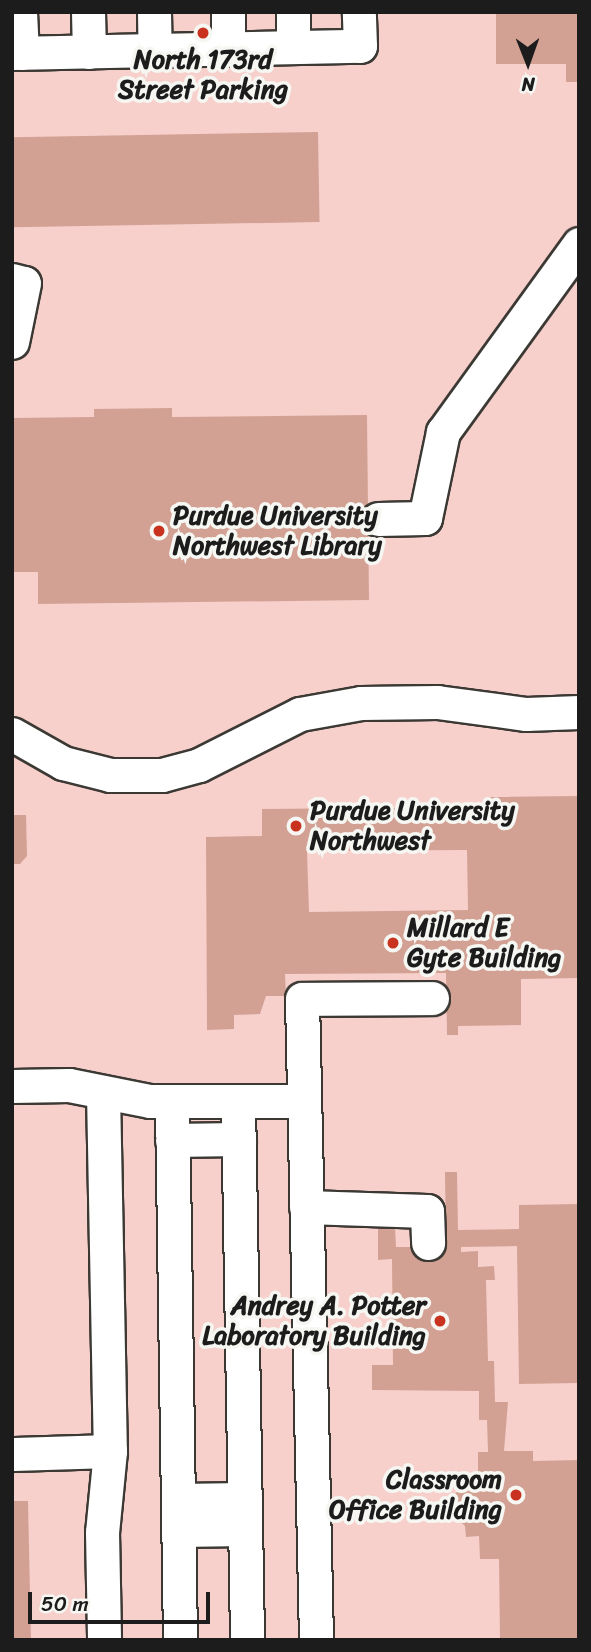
<!DOCTYPE html>
<html>
<head>
<meta charset="utf-8">
<style>
  body { margin:0 }
  #map { position:relative; width:591px; height:1652px; overflow:hidden; background:#f0ddbd; font-family:Sriracha,sans-serif }
  div>[style] { position:absolute }
  [style*='--x'] { left:calc(var(--x)*1px); top:calc(var(--y)*1px); width:calc(var(--w)*1px); rotate:calc(var(--a)*1deg) }
  .built>* { inset:0; background:#f7d0cc; transform-origin:0 0 }
  .building>* { inset:0; background:#d2a194; transform-origin:0 0 }
  .roads { filter:drop-shadow(2px 0 #3c3934) drop-shadow(-2px 0 #3c3934) drop-shadow(0 2px #3c3934) drop-shadow(0 -2px #3c3934) }
  .minor>* { height:33px; margin:-16.5px; padding:0 16.5px; transform-origin:16.5px; border-radius:16.5px; background:#fff }
  .dots>* { width:19px; height:19px; translate:-50% -50%; box-sizing:border-box; border:4px solid #f6f6f2; border-radius:50% }
  span { translate:-50% -50%; white-space:nowrap; text-align:center; line-height:1.15; -webkit-text-stroke:7px #f6f6f2; paint-order:stroke }
  .poi-label { font-size:26px; color:#1c1c1c; font-weight:700 }
  .left { translate:0 -50%; text-align:left }
  .right { translate:-100% -50%; text-align:right }
  .frame { position:absolute; inset:0; border:14px solid #1c1c1c; pointer-events:none }
  .north { position:absolute; left:493px; top:28px; width:70px; height:70px; -webkit-text-stroke:5px #f6f6f2; paint-order:stroke; rotate:179deg; font-size:19px; font-weight:700; line-height:28px; text-align:center; color:#1c1c1c }
  .north::after { content:''; display:block; margin:auto; width:24px; height:32px; background:#1c1c1c; clip-path:polygon(50% 0,100% 100%,50% 72%,0 100%) }
  .scale { position:absolute; left:28px; top:1592px; width:182px; height:32px; box-sizing:border-box; border:4px solid #1c1c1c; border-top:0; padding-left:9px; font-size:21px; line-height:24px; white-space:nowrap; color:#1c1c1c; -webkit-text-stroke:5px #f6f6f2; paint-order:stroke }
</style>
</head>
<body>
<div id="map">
  <div class="built">
    <i style="left:12px;top:12px;width:567px;height:1628px"></i>
  </div>
  <div class="building">
    <i style="clip-path:polygon(496px 12px,579px 12px,579px 82px,566px 82px,566px 64px,496px 64px)"></i>
    <i style="left:318px;top:132px;width:90px;height:306px;rotate:89deg"></i>
    <i style="clip-path:polygon(172px 408px,172px 417px,367px 415px,369px 600px,38px 604px,38px 572px,12px 572px,12px 418px,94px 417px,94px 409px)"></i>
    <i style="clip-path:polygon(evenodd,579px 796px,579px 978px,521px 979px,521px 1025px,458px 1026px,458px 1035px,447px 1035px,446px 973px,285px 974px,286px 996px,266px 996px,260px 1014px,234px 1015px,234px 1029px,207px 1030px,206px 837px,262px 836px,262px 809px,489px 807px,489px 797px,579px 796px,467px 850px,468px 910px,309px 912px,307px 851px,467px 850px)"></i>
    <i style="clip-path:polygon(12px 815px,26px 815px,27px 856px,20px 864px,12px 864px)"></i>
    <i style="clip-path:polygon(445px 1172px,457px 1172px,458px 1230px,519px 1229px,519px 1205px,579px 1204px,579px 1383px,519px 1384px,517px 1246px,461px 1247px,461px 1252px,478px 1251px,478px 1267px,494px 1266px,495px 1280px,486px 1280px,488px 1361px,494px 1361px,495px 1402px,508px 1402px,504px 1451px,533px 1451px,533px 1461px,579px 1460px,579px 1640px,500px 1640px,499px 1559px,480px 1559px,479px 1536px,466px 1537px,465px 1526px,444px 1506px,465px 1483px,464px 1474px,478px 1474px,478px 1452px,488px 1452px,487px 1420px,479px 1420px,479px 1391px,372px 1390px,372px 1365px,393px 1365px,392px 1259px,378px 1260px,378px 1228px,395px 1227px,396px 1247px,446px 1247px)"></i>
    <i style="clip-path:polygon(12px 1501px,28px 1501px,31px 1640px,12px 1640px)"></i>
  </div>
  <div class="roads">
    <div class="minor">
      <i style="--x:20;--y:12;--w:41;--a:87.2"></i>
      <i style="--x:88;--y:12;--w:40;--a:88.6"></i>
      <i style="--x:154;--y:12;--w:39;--a:89"></i>
      <i style="--x:228;--y:12;--w:37;--a:90"></i>
      <i style="--x:293;--y:12;--w:35;--a:90"></i>
      <i style="--x:12;--y:53;--w:348;--a:-1.2"></i>
      <i style="--x:360;--y:46;--w:34;--a:-92"></i>
      <i style="--x:12;--y:280;--w:12;--a:14"></i>
      <i style="--x:24;--y:283;--w:60;--a:101.5"></i>
      <i style="--x:378;--y:519;--w:47;--a:-1.2"></i>
      <i style="--x:425;--y:518;--w:88;--a:-78.2"></i>
      <i style="--x:443;--y:432;--w:232;--a:-54.1"></i>
      <i style="--x:12;--y:734;--w:59;--a:29.6"></i>
      <i style="--x:63;--y:763;--w:49;--a:14.3"></i>
      <i style="--x:110;--y:775;--w:52;--a:0"></i>
      <i style="--x:162;--y:775;--w:38;--a:-15"></i>
      <i style="--x:199;--y:765;--w:113;--a:-26.8"></i>
      <i style="--x:300;--y:714;--w:62;--a:-10.2"></i>
      <i style="--x:361;--y:703;--w:76;--a:-0.8"></i>
      <i style="--x:437;--y:702;--w:90;--a:7.7"></i>
      <i style="--x:526;--y:714;--w:53;--a:-2.2"></i>
      <i style="--x:12;--y:1086;--w:57;--a:-1"></i>
      <i style="--x:69;--y:1085;--w:83;--a:11.2"></i>
      <i style="--x:150;--y:1101;--w:154;--a:0"></i>
      <i style="--x:103;--y:1092;--w:359;--a:88.9"></i>
      <i style="--x:110;--y:1451;--w:81;--a:95.6"></i>
      <i style="--x:102;--y:1532;--w:108;--a:88.9"></i>
      <i style="--x:238;--y:1101;--w:539;--a:89.04"></i>
      <i style="--x:172;--y:1102;--w:538;--a:89.15"></i>
      <i style="--x:172;--y:1140;--w:67;--a:-0.9"></i>
      <i style="--x:306;--y:1207;--w:121;--a:1.9"></i>
      <i style="--x:427;--y:1211;--w:32;--a:88"></i>
      <i style="--x:12;--y:1454;--w:98;--a:-1.8"></i>
      <i style="--x:178;--y:1500;--w:67;--a:-0.9"></i>
      <i style="--x:178;--y:1530;--w:67;--a:-0.9"></i>
      <i style="--x:316;--y:1640;--w:641;--a:-91.25"></i>
      <i style="--x:302;--y:999;--w:130;--a:-0.4"></i>
    </div>
  </div>
  <div class="dots">
    <i style="left:203px;top:33px;background:#c8321e"></i>
    <i style="left:159px;top:531px;background:#c8321e"></i>
    <i style="left:296px;top:826px;background:#c8321e"></i>
    <i style="left:393px;top:943px;background:#c8321e"></i>
    <i style="left:440px;top:1321px;background:#c8321e"></i>
    <i style="left:516px;top:1495px;background:#c8321e"></i>
  </div>
  <div class="poi-label">
    <span style="left:203px;top:75px">North 173rd<br>Street Parking</span>
    <span class="left" style="left:173px;top:531px">Purdue University<br>Northwest Library</span>
    <span class="left" style="left:310px;top:826px">Purdue University<br>Northwest</span>
    <span class="left" style="left:407px;top:943px">Millard E<br>Gyte Building</span>
    <span class="right" style="left:426px;top:1321px">Andrey A. Potter<br>Laboratory Building</span>
    <span class="right" style="left:502px;top:1495px">Classroom<br>Office Building</span>
  </div>
  <div class="frame"></div>
  <div class="north">N</div>
  <div class="scale">50 m</div>
</div>
</body>
</html>
